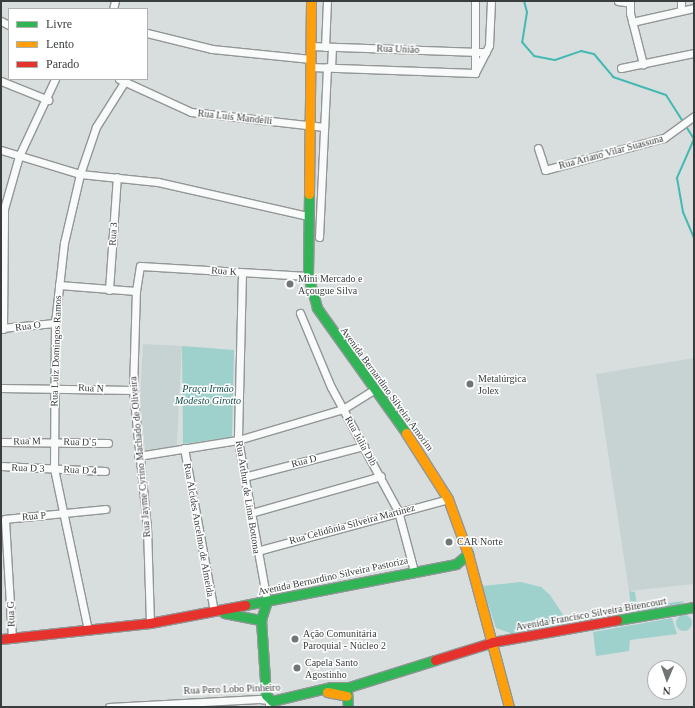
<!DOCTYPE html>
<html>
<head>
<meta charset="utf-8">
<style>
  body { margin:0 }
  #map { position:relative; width:695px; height:708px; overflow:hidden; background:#d8dede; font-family:Georgia,serif }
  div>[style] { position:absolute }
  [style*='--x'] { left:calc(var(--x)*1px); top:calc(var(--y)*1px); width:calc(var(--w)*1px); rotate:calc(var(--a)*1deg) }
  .built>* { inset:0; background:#c6d3d2; transform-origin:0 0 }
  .green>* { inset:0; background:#9ed0cc }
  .round { border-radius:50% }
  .stream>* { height:2px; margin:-1px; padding:0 1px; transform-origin:1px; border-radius:1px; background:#44b9b3 }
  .roads { filter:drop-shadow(1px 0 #929696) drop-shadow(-1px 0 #929696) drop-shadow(0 1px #929696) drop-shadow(0 -1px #929696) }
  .street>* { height:7px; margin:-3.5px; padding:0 3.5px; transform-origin:3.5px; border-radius:3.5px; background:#f9fafa }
  .fast>* { height:9px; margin:-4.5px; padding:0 4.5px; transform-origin:4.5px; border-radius:4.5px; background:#30b455 }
  .slow>* { height:9px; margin:-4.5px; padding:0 4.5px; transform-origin:4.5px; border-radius:4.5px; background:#ff9f0a }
  .jam>* { height:9px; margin:-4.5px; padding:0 4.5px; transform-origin:4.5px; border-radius:4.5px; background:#e5322d }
  .dots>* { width:11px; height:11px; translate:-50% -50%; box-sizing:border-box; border:2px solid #fff; border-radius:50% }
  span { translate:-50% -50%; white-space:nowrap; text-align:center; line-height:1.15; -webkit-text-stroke:3px #fff; paint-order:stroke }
  .street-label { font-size:10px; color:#393d3d }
  .poi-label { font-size:10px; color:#393d3d }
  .left { translate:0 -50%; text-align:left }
  .park-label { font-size:10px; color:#134c48; font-style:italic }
  .frame { position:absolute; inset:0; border:2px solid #393d3d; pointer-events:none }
  .legend { position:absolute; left:8px; top:8px; width:140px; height:72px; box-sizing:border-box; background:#fff; border:1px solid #b0b1b1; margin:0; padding:5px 7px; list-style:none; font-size:12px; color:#393d3d }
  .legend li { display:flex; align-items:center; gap:8px; height:20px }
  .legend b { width:20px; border:1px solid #b0b1b1 }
  .north { position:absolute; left:647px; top:660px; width:40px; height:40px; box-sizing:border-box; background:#fff; border:1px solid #b0b1b1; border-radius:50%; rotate:182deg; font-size:11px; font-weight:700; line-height:16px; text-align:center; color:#393d3d }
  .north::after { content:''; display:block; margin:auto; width:14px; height:18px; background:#717575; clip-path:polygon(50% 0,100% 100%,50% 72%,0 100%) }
</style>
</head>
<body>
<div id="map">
  <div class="built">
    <i style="left:143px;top:344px;width:39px;height:106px;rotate:3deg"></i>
    <i style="clip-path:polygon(694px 358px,694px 584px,629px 591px,596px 374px)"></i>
  </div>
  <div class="green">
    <i style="clip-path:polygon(182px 346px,234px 350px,232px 437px,183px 444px)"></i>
    <i style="clip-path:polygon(521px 582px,541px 587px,550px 595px,569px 624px,513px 634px,496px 628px,482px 586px)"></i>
    <i style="clip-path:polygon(629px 591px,635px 592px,637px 607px,684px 601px,679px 607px,632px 614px)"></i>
    <i class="round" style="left:676px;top:615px;width:16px;height:16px"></i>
    <i style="clip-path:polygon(672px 618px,677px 634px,630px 640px,629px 651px,596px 656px,593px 632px)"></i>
  </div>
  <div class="stream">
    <i style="--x:524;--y:1;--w:11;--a:75"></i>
    <i style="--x:527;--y:12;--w:30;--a:99"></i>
    <i style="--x:522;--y:42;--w:18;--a:49"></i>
    <i style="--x:534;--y:56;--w:21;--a:11"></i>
    <i style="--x:555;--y:60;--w:28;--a:-19"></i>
    <i style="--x:581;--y:51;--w:13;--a:13"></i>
    <i style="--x:594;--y:54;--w:30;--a:50"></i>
    <i style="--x:613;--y:77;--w:56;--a:18.8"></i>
    <i style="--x:666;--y:95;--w:52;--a:57.5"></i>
    <i style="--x:694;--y:139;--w:43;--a:113.6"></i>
    <i style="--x:677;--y:178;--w:35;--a:80"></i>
    <i style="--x:683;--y:212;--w:28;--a:67"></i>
  </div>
  <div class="roads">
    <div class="street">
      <i style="--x:618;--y:1;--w:12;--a:9"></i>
      <i style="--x:630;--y:1;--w:12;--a:90"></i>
      <i style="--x:630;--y:13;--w:53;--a:75.7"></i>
      <i style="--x:681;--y:1;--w:8;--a:90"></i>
      <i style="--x:113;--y:9;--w:8;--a:-76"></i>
      <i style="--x:1;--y:21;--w:9;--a:27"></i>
      <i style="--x:632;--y:22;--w:64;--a:-12.7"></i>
      <i style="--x:147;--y:33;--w:67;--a:13.8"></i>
      <i style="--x:212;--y:49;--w:99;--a:5.8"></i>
      <i style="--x:310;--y:46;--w:176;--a:2"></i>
      <i style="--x:325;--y:47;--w:46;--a:-87.5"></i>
      <i style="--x:310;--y:67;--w:165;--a:2.1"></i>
      <i style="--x:331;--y:67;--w:20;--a:-87"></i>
      <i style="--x:621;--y:68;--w:75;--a:-11.6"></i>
      <i style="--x:475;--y:73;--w:31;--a:-63"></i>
      <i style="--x:489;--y:45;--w:44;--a:-87.4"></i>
      <i style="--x:475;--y:73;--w:72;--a:-90"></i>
      <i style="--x:119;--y:79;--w:79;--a:24.6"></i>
      <i style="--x:191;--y:112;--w:134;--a:6.4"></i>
      <i style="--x:1;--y:81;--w:51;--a:22"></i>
      <i style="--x:538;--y:148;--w:23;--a:72"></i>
      <i style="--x:545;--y:170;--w:123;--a:-15.1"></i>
      <i style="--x:664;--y:138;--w:37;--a:-36"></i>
      <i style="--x:1;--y:150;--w:83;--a:16.9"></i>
      <i style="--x:80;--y:174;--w:78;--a:5.9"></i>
      <i style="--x:158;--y:182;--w:154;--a:12.8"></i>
      <i style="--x:319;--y:237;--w:170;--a:-87.3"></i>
      <i style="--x:242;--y:273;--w:167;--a:91.4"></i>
      <i style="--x:238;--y:440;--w:164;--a:79.8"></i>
      <i style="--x:59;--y:285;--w:77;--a:4.5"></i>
      <i style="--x:109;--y:290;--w:113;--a:-86"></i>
      <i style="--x:300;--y:313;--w:80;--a:67.3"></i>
      <i style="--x:331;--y:387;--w:141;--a:61.6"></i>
      <i style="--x:398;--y:511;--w:62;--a:75.1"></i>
      <i style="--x:1;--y:328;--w:54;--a:-5.3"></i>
      <i style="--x:3;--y:329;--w:120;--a:-89.5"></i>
      <i style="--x:4;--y:209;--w:55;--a:-74.2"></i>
      <i style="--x:19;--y:156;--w:85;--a:-64.9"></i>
      <i style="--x:1;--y:388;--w:132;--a:0.9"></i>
      <i style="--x:1;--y:442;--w:107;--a:0.5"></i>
      <i style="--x:184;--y:448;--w:166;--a:79.6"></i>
      <i style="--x:138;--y:456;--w:101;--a:-9.1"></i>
      <i style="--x:238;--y:440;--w:109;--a:-16.4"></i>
      <i style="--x:343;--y:409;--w:36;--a:-32"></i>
      <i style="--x:1;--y:466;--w:104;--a:2.8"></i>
      <i style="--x:244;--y:477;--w:124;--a:-14.5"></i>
      <i style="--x:251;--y:513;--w:135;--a:-15.9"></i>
      <i style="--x:257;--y:551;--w:198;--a:-15.2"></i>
      <i style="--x:150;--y:623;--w:95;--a:-91.8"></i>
      <i style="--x:147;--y:528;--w:139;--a:-95.8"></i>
      <i style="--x:133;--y:390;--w:99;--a:-88.3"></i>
      <i style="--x:136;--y:291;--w:25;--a:-81"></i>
      <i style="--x:140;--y:266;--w:168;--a:3.4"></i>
      <i style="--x:88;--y:630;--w:166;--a:-101.9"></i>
      <i style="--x:54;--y:468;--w:145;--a:-89.6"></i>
      <i style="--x:55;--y:323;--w:81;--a:-83.6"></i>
      <i style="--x:64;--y:243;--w:71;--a:-76.9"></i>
      <i style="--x:80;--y:174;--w:50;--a:-71.2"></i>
      <i style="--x:96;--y:127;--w:54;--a:-57.8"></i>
      <i style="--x:12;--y:638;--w:119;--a:-93.4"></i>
      <i style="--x:5;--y:519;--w:101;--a:-5.7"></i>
      <i style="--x:109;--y:707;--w:150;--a:-3.1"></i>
      <i style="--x:259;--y:699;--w:10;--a:6"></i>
      <i style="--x:269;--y:700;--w:7;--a:90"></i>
    </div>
    <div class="fast">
      <i style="--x:309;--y:194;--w:82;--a:90.7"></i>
      <i style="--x:308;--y:276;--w:33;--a:74"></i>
      <i style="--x:317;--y:308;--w:153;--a:54.5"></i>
      <i style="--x:267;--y:601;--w:20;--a:108"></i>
      <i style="--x:261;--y:620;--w:75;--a:86.2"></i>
      <i style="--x:266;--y:695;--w:8;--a:45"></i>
      <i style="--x:272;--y:701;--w:61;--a:-13.3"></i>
      <i style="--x:331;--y:687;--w:18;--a:0"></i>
      <i style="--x:349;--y:687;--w:90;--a:-17.4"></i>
      <i style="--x:245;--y:605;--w:215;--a:-11"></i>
      <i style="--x:456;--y:564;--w:16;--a:-40"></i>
      <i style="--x:224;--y:613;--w:38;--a:11"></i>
      <i style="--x:617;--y:620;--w:78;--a:-9.6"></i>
      <i style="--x:347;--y:690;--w:17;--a:87"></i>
    </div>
    <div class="slow">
      <i style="--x:309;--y:194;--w:193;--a:-89.4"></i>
      <i style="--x:406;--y:433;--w:78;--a:57.5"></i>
      <i style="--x:448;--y:499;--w:59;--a:70"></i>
      <i style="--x:468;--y:554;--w:158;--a:75"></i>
      <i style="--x:327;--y:692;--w:20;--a:11"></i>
    </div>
    <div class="jam">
      <i style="--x:1;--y:639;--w:150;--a:-6.1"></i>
      <i style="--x:150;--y:623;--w:97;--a:-10.7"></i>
      <i style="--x:435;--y:660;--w:61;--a:-17.2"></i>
      <i style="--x:493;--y:642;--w:126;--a:-10.1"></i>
    </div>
  </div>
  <div class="dots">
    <i style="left:290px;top:284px;background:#717575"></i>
    <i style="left:470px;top:384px;background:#717575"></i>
    <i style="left:449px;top:542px;background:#717575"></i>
    <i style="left:295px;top:639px;background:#717575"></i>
    <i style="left:297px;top:668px;background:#717575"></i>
  </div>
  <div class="street-label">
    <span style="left:398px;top:49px;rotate:2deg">Rua União</span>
    <span style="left:235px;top:117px;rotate:6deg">Rua Luís Mandelli</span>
    <span style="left:611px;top:152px;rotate:-15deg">Rua Ariano Vilar Suassuna</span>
    <span style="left:113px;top:234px;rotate:-86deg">Rua 3</span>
    <span style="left:224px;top:271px;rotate:4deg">Rua K</span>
    <span style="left:28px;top:326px;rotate:-7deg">Rua O</span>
    <span style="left:56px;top:351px;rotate:-88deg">Rua Luiz Domingos Ramos</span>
    <span style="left:91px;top:388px;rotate:3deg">Rua N</span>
    <span style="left:387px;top:389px;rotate:54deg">Avenida Bernardino Silveira Amorim</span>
    <span style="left:27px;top:441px;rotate:-1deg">Rua M</span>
    <span style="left:361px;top:441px;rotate:61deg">Rua Julia Dib</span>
    <span style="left:80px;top:442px;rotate:2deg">Rua D 5</span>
    <span style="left:140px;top:457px;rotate:-95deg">Rua Jayme Cyrino Machado de Oliveira</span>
    <span style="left:304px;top:461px;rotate:-15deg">Rua D</span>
    <span style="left:28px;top:468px;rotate:2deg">Rua D 3</span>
    <span style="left:80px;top:470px;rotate:3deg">Rua D 4</span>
    <span style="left:248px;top:497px;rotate:81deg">Rua Arthur de Lima Bottona</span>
    <span style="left:34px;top:516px;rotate:-5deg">Rua P</span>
    <span style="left:352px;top:524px;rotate:-15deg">Rua Celidônia Silveira Martinez</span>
    <span style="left:199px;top:530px;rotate:80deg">Rua Alcides Ancelmo de Almeida</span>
    <span style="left:333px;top:576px;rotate:-12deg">Avenida Bernardino Silveira Pastoriza</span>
    <span style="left:11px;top:614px;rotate:-92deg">Rua G</span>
    <span style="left:591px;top:614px;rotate:-10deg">Avenida Francisco Silveira Bitencourt</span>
    <span style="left:232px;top:689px;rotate:-2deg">Rua Pero Lobo Pinheiro</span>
  </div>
  <div class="poi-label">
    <span class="left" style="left:298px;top:284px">Mini Mercado e<br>Açougue Silva</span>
    <span class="left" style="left:478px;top:384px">Metalúrgica<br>Jolex</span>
    <span class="left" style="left:457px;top:542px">CAR Norte</span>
    <span class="left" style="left:303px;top:639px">Ação Comunitária<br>Paroquial - Núcleo 2</span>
    <span class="left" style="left:305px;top:668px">Capela Santo<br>Agostinho</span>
  </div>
  <div class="park-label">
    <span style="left:208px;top:394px">Praça Irmão<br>Modesto Girotto</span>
  </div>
  <div class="frame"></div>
  <ul class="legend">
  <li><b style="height:5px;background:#30b455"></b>Livre</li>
  <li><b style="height:5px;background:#ff9f0a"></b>Lento</li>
  <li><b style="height:5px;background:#e5322d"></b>Parado</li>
  </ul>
  <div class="north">N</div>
</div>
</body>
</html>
